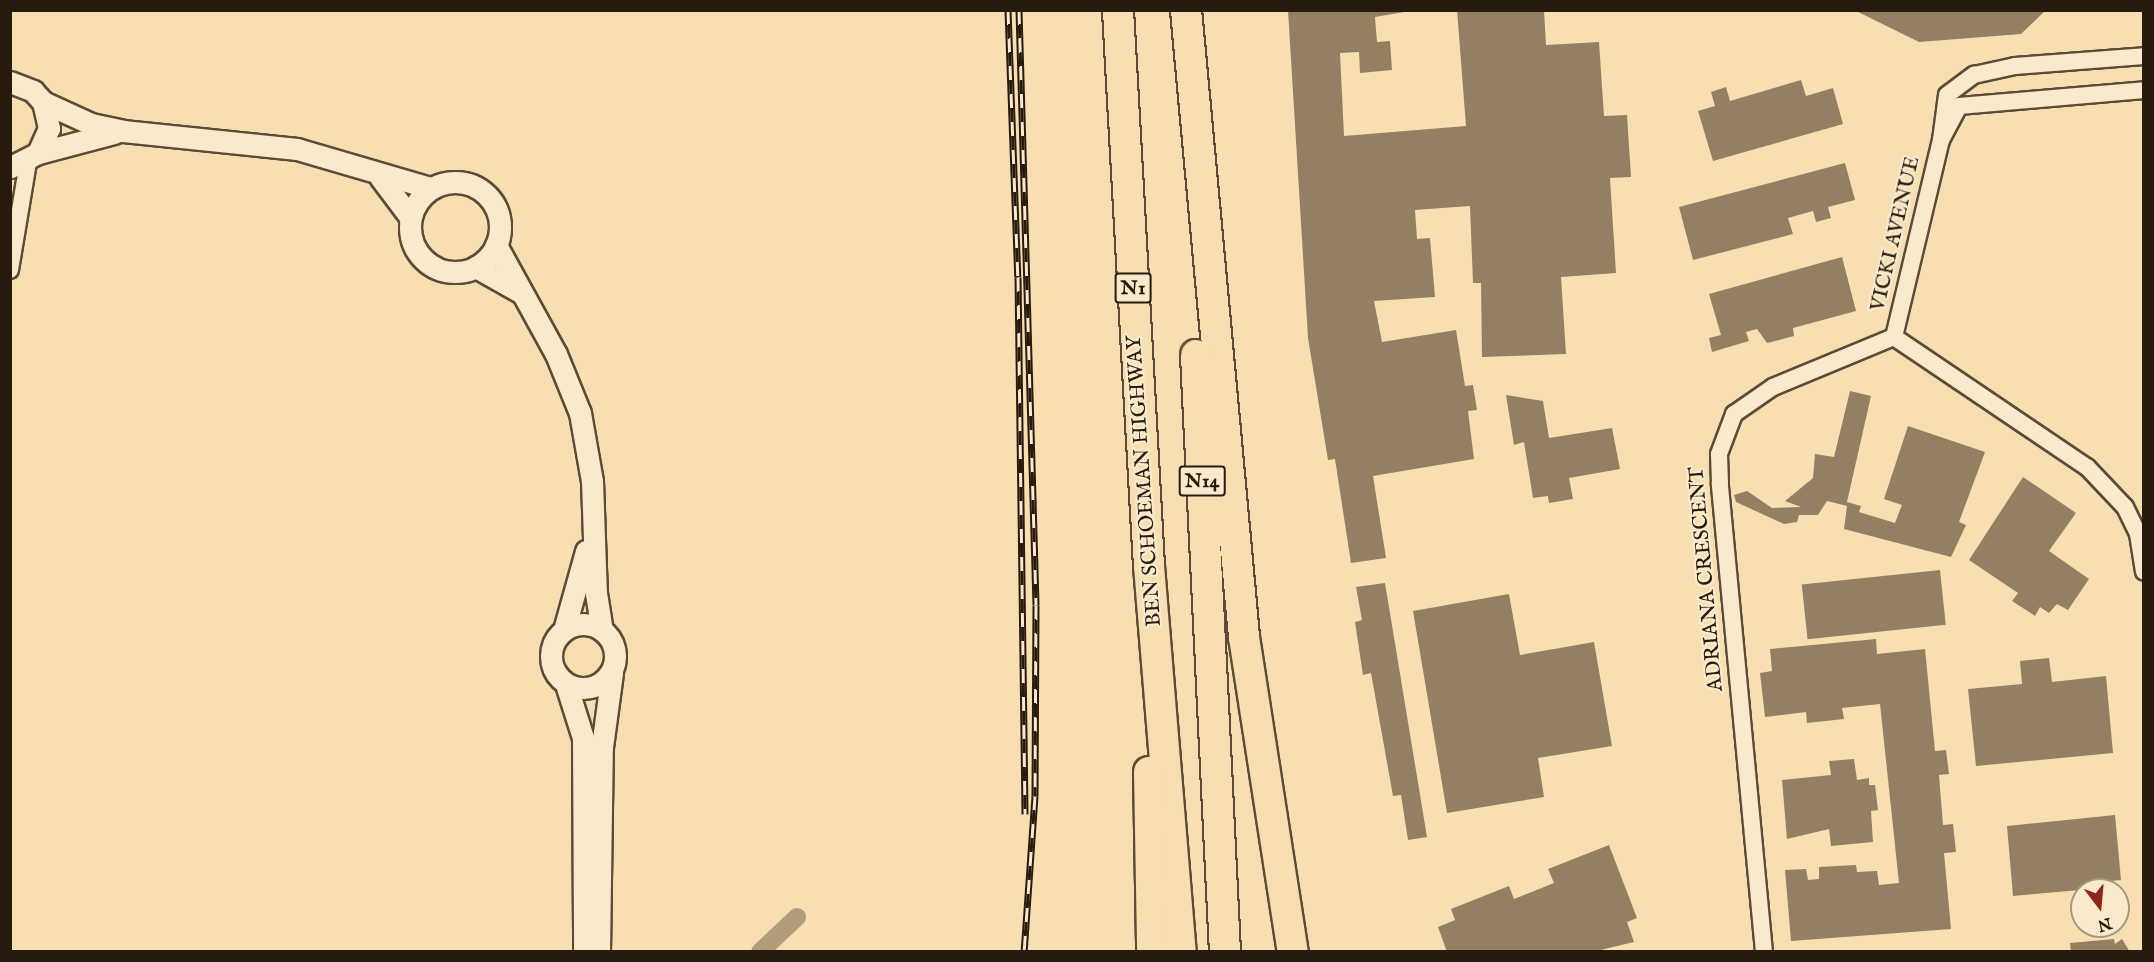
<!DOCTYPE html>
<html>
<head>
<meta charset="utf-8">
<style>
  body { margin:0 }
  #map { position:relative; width:2154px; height:962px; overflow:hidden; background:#f7dfb1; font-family:"IM FELL English",serif }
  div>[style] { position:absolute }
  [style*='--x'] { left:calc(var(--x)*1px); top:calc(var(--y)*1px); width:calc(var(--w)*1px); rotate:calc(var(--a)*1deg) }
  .canal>* { height:18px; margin:-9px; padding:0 9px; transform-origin:9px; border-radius:9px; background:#b09c7a }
  .building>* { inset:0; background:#938063; transform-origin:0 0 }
  .roads { filter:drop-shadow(2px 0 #5b4b37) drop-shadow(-2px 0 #5b4b37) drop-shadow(0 2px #5b4b37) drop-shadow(0 -2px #5b4b37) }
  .minor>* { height:16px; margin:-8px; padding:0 8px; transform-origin:8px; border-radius:8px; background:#faeacc }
  .tertiary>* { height:21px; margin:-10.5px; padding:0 10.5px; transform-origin:10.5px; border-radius:10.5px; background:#faeacc }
  .tertiary>.ring { margin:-10.5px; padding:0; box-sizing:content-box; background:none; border:21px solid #faeacc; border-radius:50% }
  .motorway>* { height:30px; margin:-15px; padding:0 15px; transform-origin:15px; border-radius:15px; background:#f7dfb1 }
  .rail>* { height:7px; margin-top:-3.5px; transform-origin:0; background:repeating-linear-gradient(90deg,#faeacc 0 14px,#271a0e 0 28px); box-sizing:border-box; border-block:2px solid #271a0e }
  span { translate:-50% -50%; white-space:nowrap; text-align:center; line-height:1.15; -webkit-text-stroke:4.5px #faeacc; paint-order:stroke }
  .shield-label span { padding:2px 4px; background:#faeacc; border:2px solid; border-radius:4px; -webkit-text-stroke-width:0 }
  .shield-label { font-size:20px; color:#271a0e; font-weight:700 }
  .street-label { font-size:21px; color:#271a0e }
  .frame { position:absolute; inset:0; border:12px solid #271a0e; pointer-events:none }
  .north { position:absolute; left:2070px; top:878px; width:60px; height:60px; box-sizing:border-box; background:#faeacc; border:2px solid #a69780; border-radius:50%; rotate:164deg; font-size:16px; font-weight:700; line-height:24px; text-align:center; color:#271a0e }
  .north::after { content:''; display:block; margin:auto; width:21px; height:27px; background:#8f2418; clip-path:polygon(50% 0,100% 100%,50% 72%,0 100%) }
</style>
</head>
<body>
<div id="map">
  <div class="canal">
    <i style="--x:760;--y:952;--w:51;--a:-43.4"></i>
  </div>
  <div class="building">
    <i style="clip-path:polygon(1288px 10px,1416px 10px,1375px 17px,1377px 42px,1390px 41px,1392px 70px,1360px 73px,1359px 52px,1340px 53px,1344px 136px,1466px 126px,1457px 10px,1544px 10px,1546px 45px,1599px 42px,1604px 116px,1627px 115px,1631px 177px,1610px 178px,1616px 273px,1561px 277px,1566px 354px,1482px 357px,1481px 283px,1473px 283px,1470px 206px,1415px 210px,1417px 239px,1430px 238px,1435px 297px,1374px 301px,1382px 342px,1456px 330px,1465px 386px,1473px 385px,1477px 410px,1468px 411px,1474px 459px,1373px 476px,1386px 558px,1351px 563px,1335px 459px,1328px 460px,1308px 338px)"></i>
    <i style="clip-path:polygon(1854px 10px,2046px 10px,2021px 34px,1919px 42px)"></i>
    <i style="clip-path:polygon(1801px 80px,1806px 96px,1833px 88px,1843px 124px,1713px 161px,1698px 111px,1715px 106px,1711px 92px,1726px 87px,1730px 101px)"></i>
    <i style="clip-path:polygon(1845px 163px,1855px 200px,1828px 207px,1831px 218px,1816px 222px,1813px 211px,1788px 218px,1793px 234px,1693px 260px,1679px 207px)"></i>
    <i style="clip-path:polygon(1842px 257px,1856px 311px,1793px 328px,1794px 336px,1767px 343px,1757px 329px,1746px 332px,1749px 341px,1712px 352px,1709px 338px,1721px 335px,1709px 294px)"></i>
    <i style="clip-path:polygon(1850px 391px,1871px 396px,1847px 502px,1861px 506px,1859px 512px,1895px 523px,1902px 505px,1884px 499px,1908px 426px,1985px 452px,1959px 522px,1966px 525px,1951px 557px,1844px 529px,1847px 506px,1827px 501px,1818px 515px,1799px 515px,1797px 522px,1784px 524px,1736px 502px,1734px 495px,1747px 491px,1772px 508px,1801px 507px,1785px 501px,1813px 478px,1815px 454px,1834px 457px)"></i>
    <i style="clip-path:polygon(1506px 395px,1543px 401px,1549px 438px,1612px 428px,1620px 469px,1569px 478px,1573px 499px,1549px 503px,1548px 496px,1533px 498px,1524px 442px,1514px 445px)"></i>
    <i style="clip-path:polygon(2023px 477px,2076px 513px,2049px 551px,2089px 579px,2068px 610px,2057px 604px,2049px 613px,2040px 607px,2035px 616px,2012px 601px,2018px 593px,1969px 560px)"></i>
    <i style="left:1940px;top:570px;width:55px;height:139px;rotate:84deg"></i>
    <i style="clip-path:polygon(1385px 583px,1427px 837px,1408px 840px,1401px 795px,1393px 796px,1371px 673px,1363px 675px,1355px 622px,1362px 620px,1356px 587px)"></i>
    <i style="clip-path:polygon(1509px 594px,1520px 655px,1594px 642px,1612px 746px,1538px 758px,1544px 797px,1447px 813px,1413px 611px)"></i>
    <i style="clip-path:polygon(1876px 639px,1877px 654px,1925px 649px,1935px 751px,1946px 750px,1949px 774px,1939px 775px,1943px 825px,1953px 824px,1956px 852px,1944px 853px,1951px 929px,1791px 941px,1785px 870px,1806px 869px,1808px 880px,1819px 879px,1819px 867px,1856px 865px,1857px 872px,1877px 871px,1879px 885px,1899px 883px,1880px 704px,1842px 708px,1844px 719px,1807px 723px,1806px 712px,1765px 717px,1760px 673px,1772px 671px,1770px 649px)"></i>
    <i style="clip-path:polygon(2049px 658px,2052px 682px,2106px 676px,2113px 753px,1976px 766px,1968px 689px,2022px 684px,2020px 661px)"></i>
    <i style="clip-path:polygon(1854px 759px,1857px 780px,1869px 778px,1869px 785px,1875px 785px,1878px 810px,1871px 811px,1873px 842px,1831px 846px,1829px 829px,1787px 839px,1782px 780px,1831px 775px,1829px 761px)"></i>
    <i style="clip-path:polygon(2115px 815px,2121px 880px,2091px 883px,2091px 889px,2013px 896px,2007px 826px)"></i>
    <i style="clip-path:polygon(1609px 845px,1637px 918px,1627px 922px,1634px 942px,1592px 952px,1447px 952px,1438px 927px,1455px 920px,1451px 909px,1509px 886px,1514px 899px,1554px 883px,1548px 869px)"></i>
    <i style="clip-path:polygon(2114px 939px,2115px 944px,2122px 939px,2130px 952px,2071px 952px,2070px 943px)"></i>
  </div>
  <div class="roads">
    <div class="minor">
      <i style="--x:1959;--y:106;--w:186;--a:-4.9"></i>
      <i style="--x:1941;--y:140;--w:45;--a:-82.4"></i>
      <i style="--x:1947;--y:95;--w:34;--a:-37"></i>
      <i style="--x:1974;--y:75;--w:42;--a:-12.4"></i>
      <i style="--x:2015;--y:66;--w:129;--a:-4.4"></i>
      <i style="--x:10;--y:270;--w:109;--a:-80.5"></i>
      <i style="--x:1894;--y:337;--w:203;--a:-76.6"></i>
      <i style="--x:1941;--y:140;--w:38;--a:-62"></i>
      <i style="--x:1764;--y:952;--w:471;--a:-95.4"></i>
      <i style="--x:1720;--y:483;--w:29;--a:-92"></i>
      <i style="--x:1719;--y:454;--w:43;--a:-69.4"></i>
      <i style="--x:1734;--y:414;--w:47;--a:-34.7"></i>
      <i style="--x:1773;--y:387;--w:131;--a:-22.5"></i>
      <i style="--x:1894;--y:337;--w:233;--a:34"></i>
      <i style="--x:2087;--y:467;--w:55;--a:46.5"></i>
      <i style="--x:2125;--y:507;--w:30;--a:64"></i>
      <i style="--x:2138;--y:534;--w:38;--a:81"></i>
    </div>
    <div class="tertiary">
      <i style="--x:10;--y:82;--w:25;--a:21"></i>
      <i style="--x:33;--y:91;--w:15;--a:48"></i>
      <i style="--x:43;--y:102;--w:27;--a:77"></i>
      <i style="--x:49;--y:128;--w:27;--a:114"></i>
      <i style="--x:38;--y:153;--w:31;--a:153"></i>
      <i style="--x:43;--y:102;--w:53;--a:24.6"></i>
      <i style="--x:91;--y:124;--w:33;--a:12"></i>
      <i style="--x:123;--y:131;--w:175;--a:5.9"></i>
      <i style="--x:297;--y:149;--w:139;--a:16.3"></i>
      <i style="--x:38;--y:153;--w:79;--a:-14.7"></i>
      <i style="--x:380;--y:177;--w:50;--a:53.1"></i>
      <i class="ring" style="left:410px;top:182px;width:69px;height:69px"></i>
      <i style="--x:496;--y:245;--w:124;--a:61.2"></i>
      <i style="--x:556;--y:354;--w:64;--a:67.9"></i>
      <i style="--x:580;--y:413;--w:69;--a:80"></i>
      <i style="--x:592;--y:481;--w:112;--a:88"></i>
      <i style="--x:596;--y:593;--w:37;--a:81"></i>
      <i style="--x:476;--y:267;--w:51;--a:29.6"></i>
      <i class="ring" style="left:551px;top:624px;width:43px;height:43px"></i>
      <i style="--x:564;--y:630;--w:82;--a:-74.4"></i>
      <i style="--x:566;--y:684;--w:57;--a:72.5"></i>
      <i style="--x:583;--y:738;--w:214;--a:89.7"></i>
      <i style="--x:599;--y:952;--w:205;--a:-89.2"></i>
      <i style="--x:602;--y:747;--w:75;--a:-82.3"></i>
    </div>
    <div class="motorway">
      <i style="--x:1118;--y:10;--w:557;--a:86.81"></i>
      <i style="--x:1149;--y:566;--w:387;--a:85.3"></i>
      <i style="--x:1186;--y:10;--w:630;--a:84.71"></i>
      <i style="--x:1244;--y:637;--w:319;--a:81.2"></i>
      <i style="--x:1196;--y:355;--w:598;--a:87.22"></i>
      <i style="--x:1149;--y:772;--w:180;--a:89"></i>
    </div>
  </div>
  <div class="rail">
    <i style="--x:1008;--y:10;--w:267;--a:87.9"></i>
    <i style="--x:1018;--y:277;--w:537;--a:89.25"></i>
    <i style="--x:1019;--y:10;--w:595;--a:88.36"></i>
    <i style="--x:1036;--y:605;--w:191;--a:90.3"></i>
    <i style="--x:1035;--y:796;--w:156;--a:94"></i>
  </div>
  <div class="shield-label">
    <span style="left:1133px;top:288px">N1</span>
    <span style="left:1202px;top:481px">N14</span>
  </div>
  <div class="street-label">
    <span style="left:1896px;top:234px;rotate:-77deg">VICKI AVENUE</span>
    <span style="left:1145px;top:481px;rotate:-94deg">BEN SCHOEMAN HIGHWAY</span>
    <span style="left:1707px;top:579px;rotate:-95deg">ADRIANA CRESCENT</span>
  </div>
  <div class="frame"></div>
  <div class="north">N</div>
</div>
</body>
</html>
